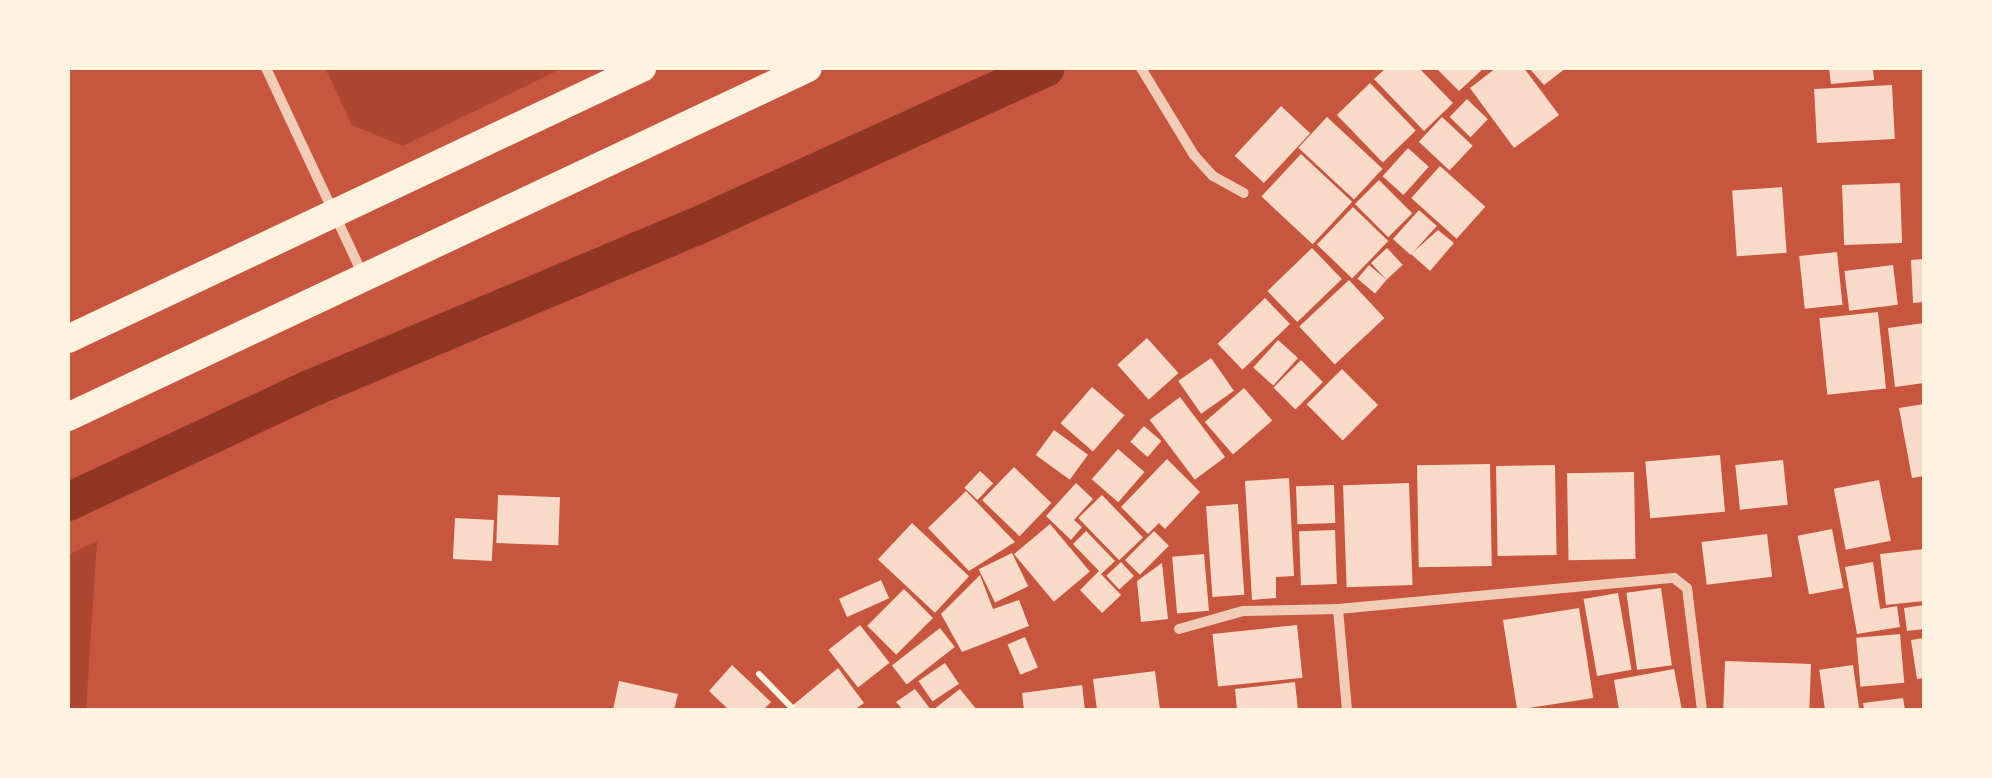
<!DOCTYPE html>
<html>
<head>
<meta charset="utf-8">
<style>
  body { margin:0 }
  #map { position:relative; width:1992px; height:778px; overflow:hidden; background:#c8553d; font-family:"Playfair Display",serif }
  div>[style] { position:absolute }
  [style*='--x'] { left:calc(var(--x)*1px); top:calc(var(--y)*1px); width:calc(var(--w)*1px); rotate:calc(var(--a)*1deg) }
  .green>* { inset:0; background:#ae4732 }
  .canal>* { height:38px; margin:-19px; padding:0 19px; transform-origin:19px; border-radius:19px; background:#8f3625 }
  .building>* { inset:0; background:#f7dbc8; transform-origin:0 0 }
  .path>* { height:6px; margin:-3px; padding:0 3px; transform-origin:3px; border-radius:3px; background:#fff3e0 }
  .minor>* { height:10px; margin:-5px; padding:0 5px; transform-origin:5px; border-radius:5px; background:#f1ccb7 }
  .trunk>* { height:28px; margin:-14px; padding:0 14px; transform-origin:14px; border-radius:14px; background:#fff3e0 }
  span { translate:-50% -50%; white-space:nowrap; text-align:center; line-height:1.15; -webkit-text-stroke:8px #fff3e0; paint-order:stroke }
  .frame { position:absolute; inset:0; border:70px solid #fff3e0; pointer-events:none }
</style>
</head>
<body>
<div id="map">
  <div class="green">
    <i style="clip-path:polygon(325px 68px,563px 68px,403px 146px,352px 125px)"></i>
    <i style="clip-path:polygon(97px 541px,86px 710px,68px 710px,68px 555px)"></i>
  </div>
  <div class="canal">
    <i style="--x:68;--y:502;--w:264;--a:-25.1"></i>
    <i style="--x:307;--y:390;--w:421;--a:-22.8"></i>
    <i style="--x:695;--y:227;--w:385;--a:-24.4"></i>
  </div>
  <div class="building">
    <i style="clip-path:polygon(1386px 68px,1419px 68px,1453px 103px,1424px 131px,1374px 79px)"></i>
    <i style="clip-path:polygon(1436px 68px,1484px 68px,1459px 91px)"></i>
    <i style="clip-path:polygon(1496px 68px,1524px 68px,1559px 115px,1514px 148px,1470px 88px)"></i>
    <i style="clip-path:polygon(1529px 68px,1566px 68px,1544px 85px)"></i>
    <i style="clip-path:polygon(1829px 68px,1873px 68px,1874px 80px,1831px 84px)"></i>
    <i style="left:1370px;top:83px;width:66px;height:46px;rotate:46deg"></i>
    <i style="left:1892px;top:85px;width:54px;height:78px;rotate:87deg"></i>
    <i style="left:1467px;top:99px;width:29px;height:25px;rotate:44deg"></i>
    <i style="left:1281px;top:106px;width:40px;height:68px;rotate:43deg"></i>
    <i style="left:1327px;top:117px;width:76px;height:42px;rotate:43deg"></i>
    <i style="left:1442px;top:117px;width:42px;height:34px;rotate:43deg"></i>
    <i style="left:1408px;top:148px;width:28px;height:38px;rotate:42deg"></i>
    <i style="left:1301px;top:154px;width:70px;height:58px;rotate:43deg"></i>
    <i style="left:1440px;top:166px;width:61px;height:43px;rotate:42deg"></i>
    <i style="left:1379px;top:180px;width:47px;height:34px;rotate:45deg"></i>
    <i style="left:1900px;top:183px;width:60px;height:58px;rotate:88deg"></i>
    <i style="left:1782px;top:187px;width:66px;height:50px;rotate:86deg"></i>
    <i style="left:1353px;top:207px;width:49px;height:52px;rotate:44deg"></i>
    <i style="left:1419px;top:210px;width:24px;height:39px;rotate:42deg"></i>
    <i style="clip-path:polygon(1438px 230px,1454px 243px,1430px 271px,1411px 254px)"></i>
    <i style="left:1312px;top:248px;width:43px;height:62px;rotate:46deg"></i>
    <i style="left:1387px;top:248px;width:23px;height:22px;rotate:47deg"></i>
    <i style="left:1837px;top:252px;width:53px;height:38px;rotate:84deg"></i>
    <i style="clip-path:polygon(1924px 259px,1924px 302px,1913px 303px,1911px 260px)"></i>
    <i style="left:1369px;top:265px;width:23px;height:18px;rotate:40deg"></i>
    <i style="left:1893px;top:265px;width:40px;height:49px;rotate:83deg"></i>
    <i style="left:1349px;top:280px;width:52px;height:68px;rotate:47deg"></i>
    <i style="left:1265px;top:298px;width:36px;height:66px;rotate:46deg"></i>
    <i style="left:1878px;top:312px;width:77px;height:59px;rotate:84deg"></i>
    <i style="clip-path:polygon(1924px 323px,1924px 383px,1895px 387px,1888px 328px)"></i>
    <i style="left:1147px;top:338px;width:47px;height:40px;rotate:48deg"></i>
    <i style="left:1278px;top:340px;width:27px;height:37px;rotate:42deg"></i>
    <i style="left:1211px;top:358px;width:40px;height:40px;rotate:55deg"></i>
    <i style="left:1301px;top:360px;width:31px;height:39px;rotate:45deg"></i>
    <i style="left:1342px;top:369px;width:51px;height:50px;rotate:45deg"></i>
    <i style="left:1092px;top:387px;width:43px;height:48px;rotate:41deg"></i>
    <i style="left:1244px;top:388px;width:43px;height:52px;rotate:49deg"></i>
    <i style="left:1180px;top:397px;width:75px;height:38px;rotate:53deg"></i>
    <i style="clip-path:polygon(1924px 404px,1924px 476px,1912px 478px,1899px 408px)"></i>
    <i style="left:1144px;top:426px;width:23px;height:21px;rotate:41deg"></i>
    <i style="left:1054px;top:430px;width:42px;height:31px;rotate:36deg"></i>
    <i style="left:1118px;top:449px;width:35px;height:40px;rotate:41deg"></i>
    <i style="left:1720px;top:455px;width:57px;height:75px;rotate:85deg"></i>
    <i style="clip-path:polygon(1167px 459px,1200px 492px,1165px 529px,1159px 523px,1148px 534px,1121px 507px)"></i>
    <i style="left:1783px;top:460px;width:45px;height:48px;rotate:84deg"></i>
    <i style="left:1490px;top:464px;width:102px;height:73px;rotate:89deg"></i>
    <i style="left:1555px;top:465px;width:90px;height:59px;rotate:89deg"></i>
    <i style="left:1014px;top:467px;width:52px;height:46px;rotate:44deg"></i>
    <i style="left:980px;top:471px;width:18px;height:23px;rotate:43deg"></i>
    <i style="left:1634px;top:472px;width:87px;height:67px;rotate:89deg"></i>
    <i style="clip-path:polygon(1289px 478px,1294px 576px,1276px 577px,1276px 598px,1252px 600px,1245px 481px)"></i>
    <i style="left:1879px;top:480px;width:62px;height:46px;rotate:79deg"></i>
    <i style="clip-path:polygon(1076px 483px,1093px 499px,1074px 520px,1082px 527px,1071px 540px,1046px 516px)"></i>
    <i style="left:1409px;top:483px;width:102px;height:66px;rotate:88deg"></i>
    <i style="left:1334px;top:485px;width:38px;height:38px;rotate:88deg"></i>
    <i style="clip-path:polygon(966px 491px,1015px 542px,969px 571px,928px 528px)"></i>
    <i style="left:498px;top:495px;width:62px;height:48px;rotate:2deg"></i>
    <i style="left:1102px;top:495px;width:59px;height:33px;rotate:46deg"></i>
    <i style="left:1238px;top:504px;width:91px;height:32px;rotate:86deg"></i>
    <i style="left:455px;top:518px;width:39px;height:41px;rotate:3deg"></i>
    <i style="left:912px;top:523px;width:78px;height:50px;rotate:43deg"></i>
    <i style="left:1050px;top:524px;width:62px;height:47px;rotate:50deg"></i>
    <i style="left:1832px;top:529px;width:60px;height:35px;rotate:79deg"></i>
    <i style="left:1335px;top:530px;width:54px;height:36px;rotate:88deg"></i>
    <i style="clip-path:polygon(1086px 531px,1115px 561px,1101px 574px,1121px 595px,1102px 613px,1080px 590px,1099px 571px,1073px 544px)"></i>
    <i style="left:1154px;top:531px;width:21px;height:41px;rotate:45deg"></i>
    <i style="left:1767px;top:534px;width:43px;height:66px;rotate:83deg"></i>
    <i style="clip-path:polygon(1924px 549px,1924px 601px,1886px 605px,1880px 554px)"></i>
    <i style="left:1012px;top:553px;width:37px;height:37px;rotate:64deg"></i>
    <i style="left:1204px;top:554px;width:57px;height:32px;rotate:85deg"></i>
    <i style="left:1121px;top:562px;width:19px;height:20px;rotate:47deg"></i>
    <i style="clip-path:polygon(1873px 562px,1880px 609px,1897px 606px,1900px 627px,1857px 634px,1845px 567px)"></i>
    <i style="clip-path:polygon(1162px 563px,1168px 619px,1141px 622px,1137px 581px)"></i>
    <i style="clip-path:polygon(980px 575px,993px 609px,1019px 600px,1029px 626px,962px 652px,941px 614px)"></i>
    <i style="left:881px;top:580px;width:20px;height:46px;rotate:66deg"></i>
    <i style="left:1661px;top:588px;width:78px;height:35px;rotate:82deg"></i>
    <i style="left:904px;top:589px;width:41px;height:52px;rotate:45deg"></i>
    <i style="left:1618px;top:593px;width:78px;height:35px;rotate:80deg"></i>
    <i style="clip-path:polygon(1924px 605px,1924px 629px,1907px 631px,1904px 608px)"></i>
    <i style="left:1579px;top:608px;width:91px;height:77px;rotate:81deg"></i>
    <i style="left:860px;top:625px;width:48px;height:40px;rotate:52deg"></i>
    <i style="left:1297px;top:625px;width:53px;height:85px;rotate:84deg"></i>
    <i style="left:940px;top:628px;width:24px;height:61px;rotate:52deg"></i>
    <i style="left:1900px;top:634px;width:49px;height:44px;rotate:85deg"></i>
    <i style="left:1025px;top:637px;width:33px;height:19px;rotate:67deg"></i>
    <i style="clip-path:polygon(1924px 638px,1924px 678px,1917px 679px,1911px 640px)"></i>
    <i style="left:1725px;top:661px;width:86px;height:49px;rotate:2deg"></i>
    <i style="left:945px;top:663px;width:25px;height:32px;rotate:56deg"></i>
    <i style="clip-path:polygon(732px 665px,771px 702px,763px 710px,729px 710px,709px 691px)"></i>
    <i style="left:1853px;top:665px;width:45px;height:34px;rotate:82deg"></i>
    <i style="clip-path:polygon(838px 668px,864px 703px,854px 710px,787px 710px)"></i>
    <i style="clip-path:polygon(1674px 669px,1682px 710px,1619px 710px,1614px 680px)"></i>
    <i style="clip-path:polygon(1155px 671px,1160px 710px,1097px 710px,1093px 679px)"></i>
    <i style="clip-path:polygon(619px 681px,678px 694px,674px 710px,613px 710px)"></i>
    <i style="clip-path:polygon(1295px 682px,1298px 710px,1237px 710px,1235px 689px)"></i>
    <i style="clip-path:polygon(1082px 685px,1085px 710px,1024px 710px,1022px 693px)"></i>
    <i style="clip-path:polygon(915px 689px,931px 710px,903px 710px,896px 702px)"></i>
    <i style="clip-path:polygon(960px 689px,977px 710px,933px 710px)"></i>
    <i style="clip-path:polygon(1903px 698px,1905px 710px,1864px 710px,1863px 703px)"></i>
  </div>
  <div class="path">
    <i style="--x:759;--y:674;--w:50;--a:45.8"></i>
  </div>
  <div class="minor">
    <i style="--x:266;--y:68;--w:229;--a:64.9"></i>
    <i style="--x:1141;--y:68;--w:102;--a:58.7"></i>
    <i style="--x:1194;--y:155;--w:28;--a:48"></i>
    <i style="--x:1213;--y:176;--w:35;--a:29"></i>
    <i style="--x:1338;--y:609;--w:101;--a:84.9"></i>
    <i style="--x:1179;--y:629;--w:66;--a:-15.7"></i>
    <i style="--x:1243;--y:611;--w:95;--a:-1.2"></i>
    <i style="--x:1338;--y:609;--w:337;--a:-5.3"></i>
    <i style="--x:1674;--y:578;--w:16;--a:38"></i>
    <i style="--x:1687;--y:588;--w:123;--a:83"></i>
  </div>
  <div class="trunk">
    <i style="--x:68;--y:339;--w:635;--a:-25.27"></i>
    <i style="--x:68;--y:417;--w:818;--a:-25.25"></i>
  </div>
  <div class="frame"></div>
</div>
</body>
</html>
